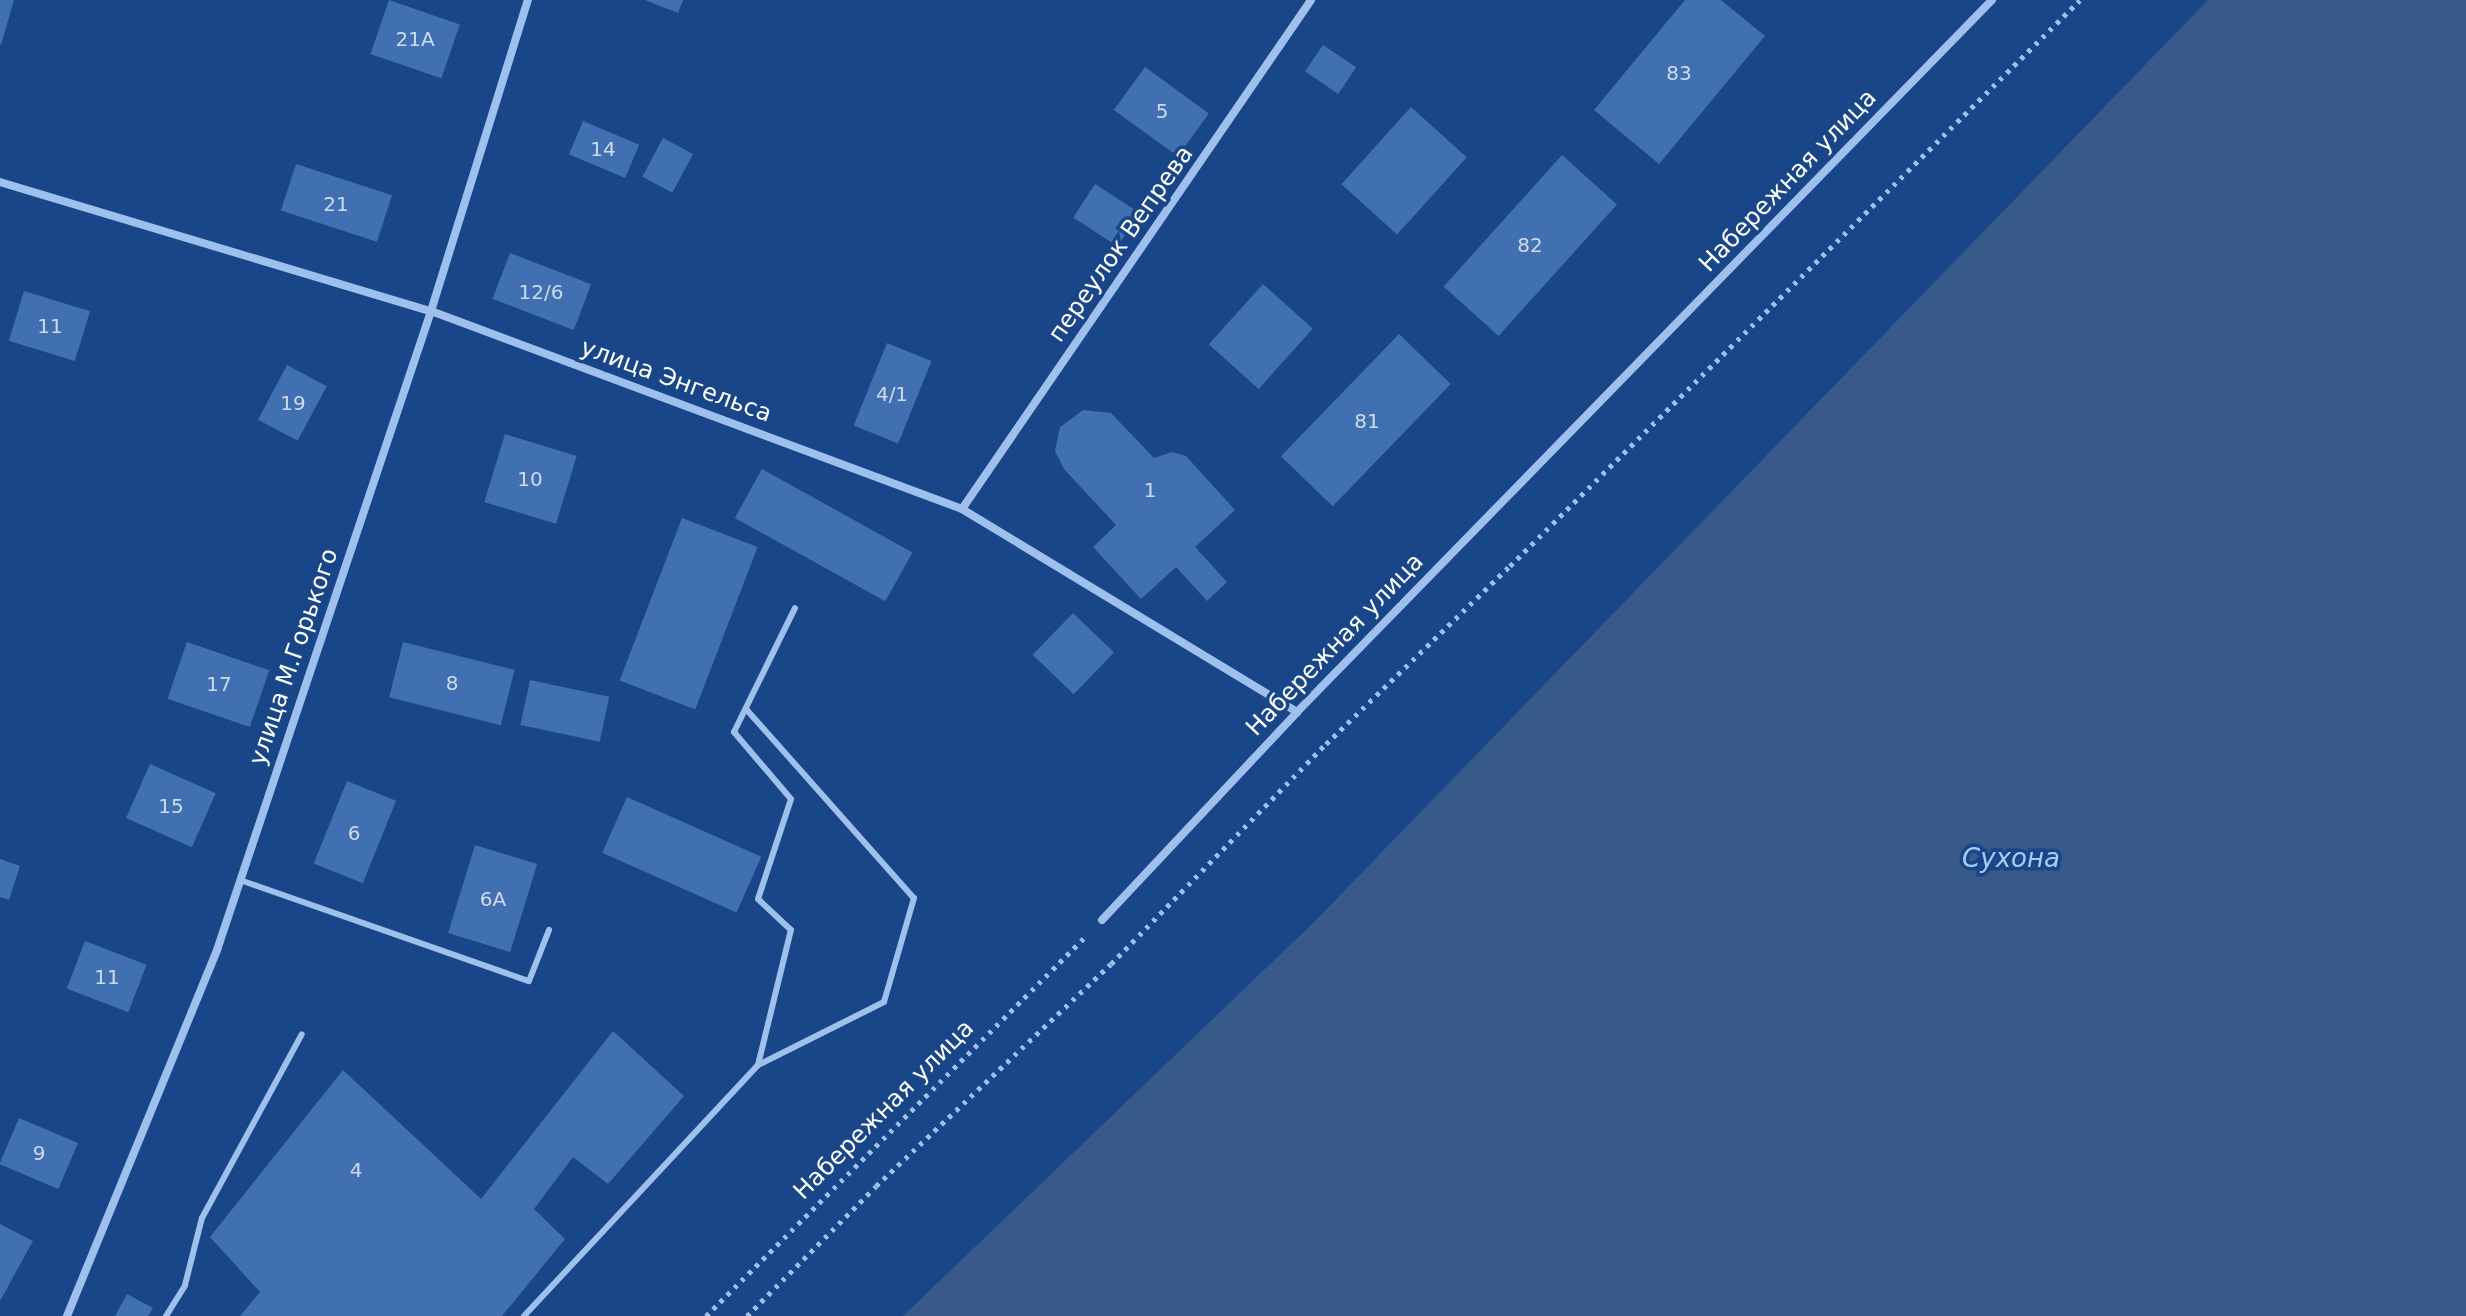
<!DOCTYPE html>
<html>
<head>
<meta charset="utf-8">
<style>
  body { margin:0 }
  #map { position:relative; width:2466px; height:1316px; overflow:hidden; background:#184688; font-family:"DejaVu Sans",sans-serif }
  div>[style] { position:absolute }
  [style*='--x'] { left:calc(var(--x)*1px); top:calc(var(--y)*1px); width:calc(var(--w)*1px); rotate:calc(var(--a)*1deg) }
  .water>* { inset:0; background:#385a8b }
  .building>* { inset:0; background:#4070b2; transform-origin:0 0 }
  .path>* { height:5px; margin-top:-2.5px; transform-origin:0; background:repeating-linear-gradient(90deg,#9fc0ed 0 4px,transparent 0 10px) }
  .lane>* { height:6px; margin:-3px; padding:0 3px; transform-origin:3px; border-radius:3px; background:#9fc0ed }
  .street>* { height:8px; margin:-4px; padding:0 4px; transform-origin:4px; border-radius:4px; background:#9fc0ed }
  span { translate:-50% -50%; white-space:nowrap; text-align:center; line-height:1.15; -webkit-text-stroke:7px #184688; paint-order:stroke }
  .number-label { font-size:20px; color:#cfdbec }
  .number-label span { -webkit-text-stroke-width:0 }
  .street-label { font-size:24px; color:#fff }
  .water-label { font-size:26px; color:#abcbf5; font-style:italic }
</style>
</head>
<body>
<div id="map">
  <div class="water">
    <i style="clip-path:polygon(2208px 0,2466px 0,2466px 1316px,903px 1316px,1315px 921px)"></i>
  </div>
  <div class="building">
    <i style="clip-path:polygon(0 0,14px 0,1px 45px,0 45px)"></i>
    <i style="left:389px;top:0;width:75px;height:57px;rotate:19deg"></i>
    <i style="clip-path:polygon(645px 0,683px 0,678px 13px)"></i>
    <i style="clip-path:polygon(1685px 0,1721px 0,1765px 36px,1659px 164px,1594px 110px)"></i>
    <i style="left:1323px;top:45px;width:40px;height:32px;rotate:34deg"></i>
    <i style="left:1145px;top:67px;width:79px;height:53px;rotate:36deg"></i>
    <i style="left:1411px;top:107px;width:75px;height:104px;rotate:42deg"></i>
    <i style="left:583px;top:121px;width:61px;height:36px;rotate:23deg"></i>
    <i style="left:663px;top:138px;width:34px;height:44px;rotate:28deg"></i>
    <i style="left:1562px;top:155px;width:74px;height:177px;rotate:42deg"></i>
    <i style="left:296px;top:164px;width:101px;height:49px;rotate:18deg"></i>
    <i style="left:1095px;top:184px;width:53px;height:40px;rotate:33deg"></i>
    <i style="left:510px;top:253px;width:87px;height:49px;rotate:21deg"></i>
    <i style="left:1263px;top:284px;width:67px;height:81px;rotate:42deg"></i>
    <i style="left:24px;top:291px;width:69px;height:52px;rotate:17deg"></i>
    <i style="left:1399px;top:334px;width:72px;height:170px;rotate:44deg"></i>
    <i style="left:887px;top:343px;width:48px;height:89px;rotate:22deg"></i>
    <i style="left:287px;top:365px;width:45px;height:62px;rotate:28deg"></i>
    <i style="clip-path:polygon(1083px 410px,1111px 413px,1154px 458px,1172px 452px,1186px 456px,1235px 510px,1195px 547px,1227px 582px,1207px 601px,1176px 567px,1141px 599px,1093px 547px,1116px 525px,1064px 469px,1055px 451px,1060px 427px)"></i>
    <i style="left:505px;top:434px;width:75px;height:71px;rotate:17deg"></i>
    <i style="left:762px;top:469px;width:172px;height:56px;rotate:29deg"></i>
    <i style="left:682px;top:518px;width:81px;height:174px;rotate:21deg"></i>
    <i style="left:1073px;top:613px;width:57px;height:58px;rotate:44deg"></i>
    <i style="left:187px;top:642px;width:87px;height:60px;rotate:19deg"></i>
    <i style="left:403px;top:642px;width:115px;height:57px;rotate:14deg"></i>
    <i style="left:530px;top:680px;width:81px;height:46px;rotate:12deg"></i>
    <i style="left:150px;top:764px;width:72px;height:59px;rotate:24deg"></i>
    <i style="left:347px;top:781px;width:53px;height:89px;rotate:22deg"></i>
    <i style="left:627px;top:797px;width:147px;height:61px;rotate:24deg"></i>
    <i style="left:475px;top:845px;width:65px;height:92px;rotate:17deg"></i>
    <i style="clip-path:polygon(0 859px,20px 866px,9px 900px,0 897px)"></i>
    <i style="left:85px;top:941px;width:66px;height:51px;rotate:21deg"></i>
    <i style="clip-path:polygon(613px 1031px,684px 1096px,608px 1184px,573px 1157px,534px 1209px,565px 1239px,502px 1316px,240px 1316px,260px 1292px,210px 1237px,343px 1070px,481px 1199px)"></i>
    <i style="left:19px;top:1118px;width:64px;height:50px;rotate:23deg"></i>
    <i style="clip-path:polygon(0 1224px,33px 1241px,0 1301px)"></i>
    <i style="clip-path:polygon(127px 1294px,153px 1308px,148px 1316px,115px 1316px)"></i>
  </div>
  <div class="path">
    <i style="--x:706;--y:1316;--w:539;--a:-45"></i>
    <i style="--x:747;--y:1316;--w:183;--a:-45.2"></i>
    <i style="--x:876;--y:1186;--w:323;--a:-43.4"></i>
    <i style="--x:1111;--y:964;--w:308;--a:-45.7"></i>
    <i style="--x:1326;--y:744;--w:256;--a:-44.1"></i>
    <i style="--x:1510;--y:566;--w:803;--a:-44.8"></i>
  </div>
  <div class="lane">
    <i style="--x:746;--y:709;--w:253;--a:48.4"></i>
    <i style="--x:914;--y:898;--w:108;--a:106.1"></i>
    <i style="--x:884;--y:1002;--w:141;--a:153.4"></i>
    <i style="--x:240;--y:880;--w:306;--a:19.3"></i>
    <i style="--x:529;--y:981;--w:55;--a:-68.6"></i>
    <i style="--x:166;--y:1316;--w:36;--a:-58"></i>
    <i style="--x:185;--y:1285;--w:69;--a:-75.8"></i>
    <i style="--x:202;--y:1218;--w:209;--a:-61.5"></i>
    <i style="--x:524;--y:1316;--w:343;--a:-47"></i>
    <i style="--x:758;--y:1065;--w:139;--a:-76.3"></i>
    <i style="--x:791;--y:930;--w:45;--a:-136.8"></i>
    <i style="--x:758;--y:899;--w:105;--a:-71.7"></i>
    <i style="--x:791;--y:799;--w:88;--a:-130.4"></i>
    <i style="--x:734;--y:732;--w:138;--a:-63.8"></i>
  </div>
  <div class="street">
    <i style="--x:0;--y:182;--w:450;--a:16.7"></i>
    <i style="--x:431;--y:311;--w:567;--a:20.45"></i>
    <i style="--x:962;--y:509;--w:392;--a:31.2"></i>
    <i style="--x:962;--y:509;--w:617;--a:-55.56"></i>
    <i style="--x:1102;--y:920;--w:285;--a:-46.8"></i>
    <i style="--x:1297;--y:712;--w:995;--a:-45.69"></i>
    <i style="--x:67;--y:1316;--w:396;--a:-67.7"></i>
    <i style="--x:217;--y:950;--w:674;--a:-71.48"></i>
    <i style="--x:431;--y:311;--w:326;--a:-72.7"></i>
  </div>
  <div class="number-label">
    <span style="left:415px;top:39px">21А</span>
    <span style="left:1679px;top:73px">83</span>
    <span style="left:1162px;top:111px">5</span>
    <span style="left:603px;top:149px">14</span>
    <span style="left:336px;top:204px">21</span>
    <span style="left:1530px;top:245px">82</span>
    <span style="left:541px;top:292px">12/6</span>
    <span style="left:50px;top:326px">11</span>
    <span style="left:892px;top:394px">4/1</span>
    <span style="left:293px;top:403px">19</span>
    <span style="left:1367px;top:421px">81</span>
    <span style="left:530px;top:479px">10</span>
    <span style="left:1150px;top:490px">1</span>
    <span style="left:452px;top:683px">8</span>
    <span style="left:219px;top:684px">17</span>
    <span style="left:171px;top:806px">15</span>
    <span style="left:354px;top:833px">6</span>
    <span style="left:493px;top:899px">6А</span>
    <span style="left:107px;top:977px">11</span>
    <span style="left:39px;top:1153px">9</span>
    <span style="left:356px;top:1170px">4</span>
  </div>
  <div class="street-label">
    <span style="left:1788px;top:181px;rotate:-46deg">Набережная улица</span>
    <span style="left:1121px;top:244px;rotate:-55deg">переулок Вепрева</span>
    <span style="left:676px;top:381px;rotate:20deg">улица Энгельса</span>
    <span style="left:1335px;top:645px;rotate:-46deg">Набережная улица</span>
    <span style="left:294px;top:657px;rotate:-71deg">улица М.Горького</span>
    <span style="left:884px;top:1110px;rotate:-45deg">Набережная улица</span>
  </div>
  <div class="water-label">
    <span style="left:2011px;top:859px">Сухона</span>
  </div>
</div>
</body>
</html>
